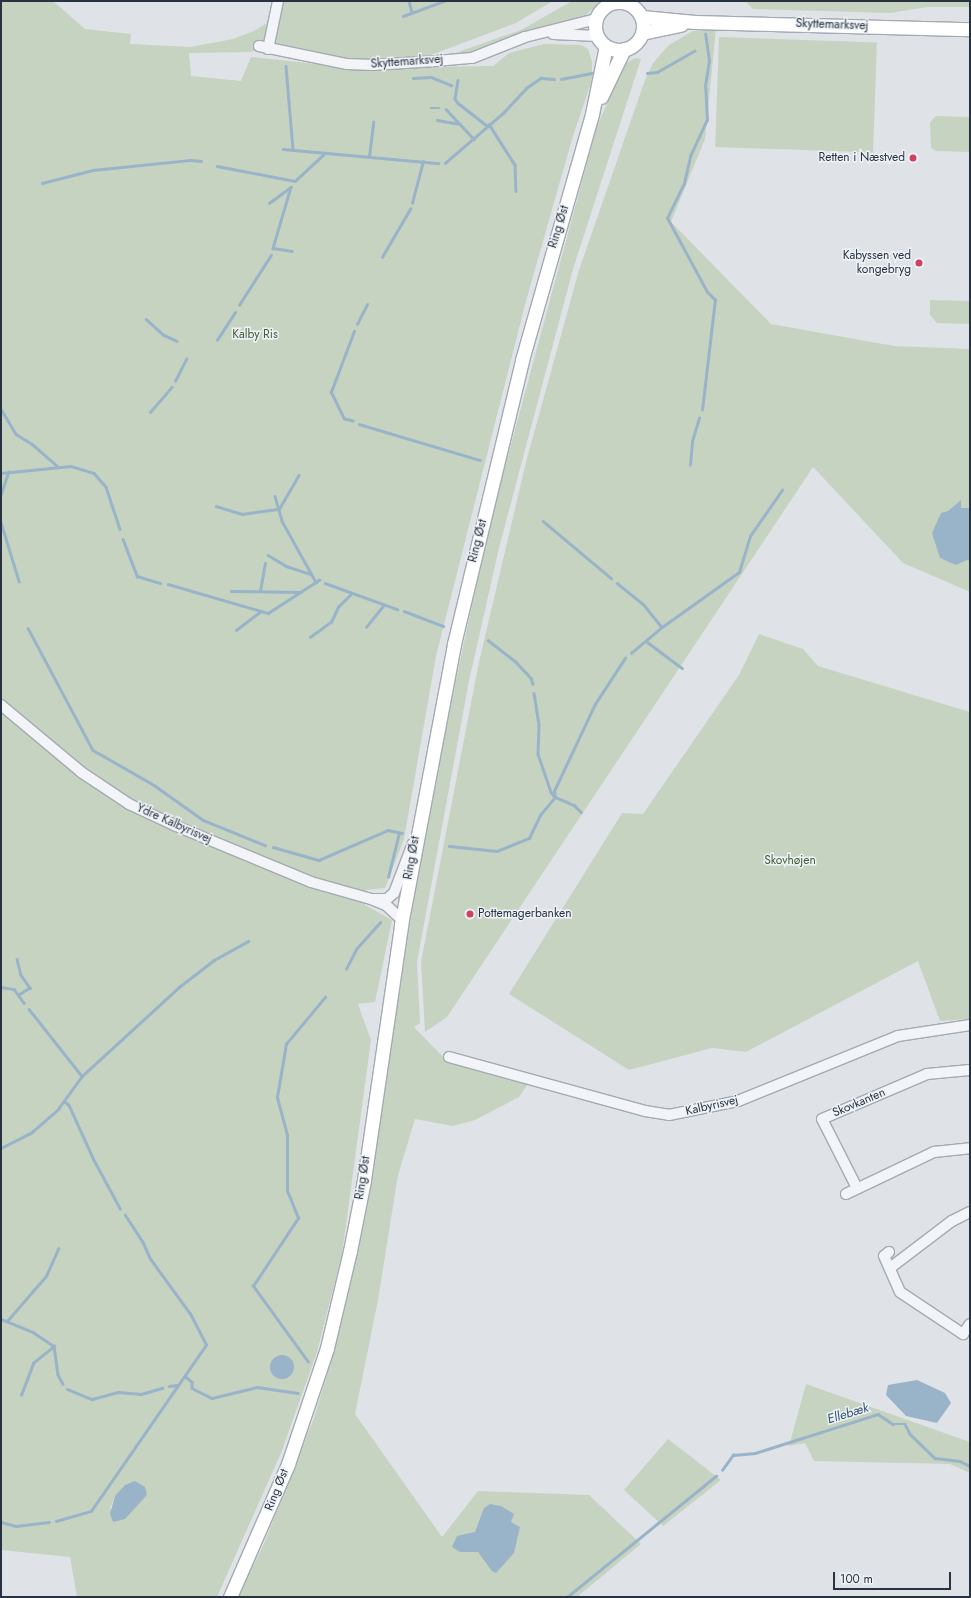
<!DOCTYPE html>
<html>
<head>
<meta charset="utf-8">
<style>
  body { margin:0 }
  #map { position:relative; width:971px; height:1598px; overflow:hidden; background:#dfe3e8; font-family:Jost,sans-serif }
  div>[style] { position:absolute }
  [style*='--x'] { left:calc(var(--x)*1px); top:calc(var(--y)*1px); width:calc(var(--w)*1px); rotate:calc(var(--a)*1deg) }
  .green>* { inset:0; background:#c6d3c0; transform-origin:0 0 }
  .water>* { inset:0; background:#99b3c9 }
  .round { border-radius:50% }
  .stream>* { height:2.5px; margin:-1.25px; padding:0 1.25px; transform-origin:1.25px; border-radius:1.25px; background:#99b3c9 }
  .roads { filter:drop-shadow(1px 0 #a4aab2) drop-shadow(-1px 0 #a4aab2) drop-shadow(0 1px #a4aab2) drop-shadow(0 -1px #a4aab2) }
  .street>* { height:10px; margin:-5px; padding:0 5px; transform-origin:5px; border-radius:5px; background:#f2f4f7 }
  .secondary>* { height:13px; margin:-6.5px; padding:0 6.5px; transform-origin:6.5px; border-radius:6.5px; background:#fff }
  .secondary>.ring { margin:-6.5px; padding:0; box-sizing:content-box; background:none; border:13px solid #fff; border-radius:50% }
  .dots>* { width:11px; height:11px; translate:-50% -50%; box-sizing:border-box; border:2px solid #eef2f6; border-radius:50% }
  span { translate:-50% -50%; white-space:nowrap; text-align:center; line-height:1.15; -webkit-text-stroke:3px #eef2f6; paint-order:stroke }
  .street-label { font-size:12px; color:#283240 }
  .poi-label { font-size:12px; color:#283240 }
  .right { translate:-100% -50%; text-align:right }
  .left { translate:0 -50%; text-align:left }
  .park-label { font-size:12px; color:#3e5c35 }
  .water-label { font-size:13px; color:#315374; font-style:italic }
  .frame { position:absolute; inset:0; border:2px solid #283240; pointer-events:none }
  .scale { position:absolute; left:833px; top:1572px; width:118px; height:18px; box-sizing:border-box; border:2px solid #283240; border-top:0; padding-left:5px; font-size:12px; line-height:14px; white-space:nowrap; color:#283240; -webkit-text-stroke:3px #eef2f6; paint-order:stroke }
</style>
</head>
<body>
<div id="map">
  <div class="green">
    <i style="clip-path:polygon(evenodd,1px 1px,53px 1px,85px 29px,131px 34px,130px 44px,190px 47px,233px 39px,254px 31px,267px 23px,274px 1px,553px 1px,516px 23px,431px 55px,354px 61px,278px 46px,249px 52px,189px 53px,191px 76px,241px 81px,251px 57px,354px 68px,493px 66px,509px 53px,544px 44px,581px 45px,588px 49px,592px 61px,592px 80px,573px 136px,526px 301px,436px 656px,404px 839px,385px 888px,366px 890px,365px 905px,392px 920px,375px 1002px,358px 1004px,371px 1040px,342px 1254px,317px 1352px,281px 1453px,217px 1597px,77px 1597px,70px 1557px,1px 1550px,1px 1px,147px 1495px,138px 1504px,110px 1509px,115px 1496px,147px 1495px)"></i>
    <i style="clip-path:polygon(572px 1px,601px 1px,585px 16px,523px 32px,471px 53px,447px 56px,521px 30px)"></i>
    <i style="clip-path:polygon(745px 1px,970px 1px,970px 7px,927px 7px,890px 13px,753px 9px)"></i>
    <i style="clip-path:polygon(716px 29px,705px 139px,671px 222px,771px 324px,894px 346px,970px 349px,970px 592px,903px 563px,813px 467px,447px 1017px,425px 1032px,421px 962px,479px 662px,526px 462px,579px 270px,645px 80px,653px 63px,669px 45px,693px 31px)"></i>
    <i style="left:719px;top:37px;width:158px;height:110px;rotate:2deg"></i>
    <i style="clip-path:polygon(635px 58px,641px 59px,573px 269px,499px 548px,469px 681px,417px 962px,420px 1023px,414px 1027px,447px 1061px,528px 1084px,519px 1097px,475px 1120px,453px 1126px,415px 1119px,398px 1175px,378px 1300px,355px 1414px,442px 1537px,478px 1491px,589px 1495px,641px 1544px,577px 1597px,237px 1597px,263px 1546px,314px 1418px,335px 1348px,356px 1255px,381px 1112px,426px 820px,489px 526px,597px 126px,625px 64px)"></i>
    <i style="clip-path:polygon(936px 116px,970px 117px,970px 152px,936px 151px,931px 148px,930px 122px)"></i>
    <i style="clip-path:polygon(930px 300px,970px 301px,970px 324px,937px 323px,930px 315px)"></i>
    <i style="clip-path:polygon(759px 634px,803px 649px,818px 666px,970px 712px,970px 1019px,940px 1021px,918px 961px,746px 1052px,712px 1048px,629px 1070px,509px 994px,622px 813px,643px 814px,739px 675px)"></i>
    <i style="clip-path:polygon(806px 1384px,970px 1442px,970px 1473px,950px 1464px,814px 1461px,805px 1443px,789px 1446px)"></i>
    <i style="clip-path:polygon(668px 1439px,721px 1480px,663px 1526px,624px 1490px)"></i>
  </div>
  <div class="water">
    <i style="clip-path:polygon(961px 500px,961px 508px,970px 508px,970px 561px,967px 560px,956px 565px,940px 558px,932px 533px,941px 513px,948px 511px)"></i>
    <i class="round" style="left:270px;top:1355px;width:24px;height:24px"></i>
    <i style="clip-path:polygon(917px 1380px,945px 1393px,951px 1403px,937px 1423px,906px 1416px,886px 1395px,888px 1385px)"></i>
    <i style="clip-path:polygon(135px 1481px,145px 1487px,147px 1495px,125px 1519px,113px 1522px,110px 1514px,115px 1496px,125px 1485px)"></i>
    <i style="clip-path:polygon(490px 1504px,501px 1506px,514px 1514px,511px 1522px,520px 1527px,514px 1553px,496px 1573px,492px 1571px,478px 1552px,460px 1552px,452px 1547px,457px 1536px,475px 1532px,484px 1508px)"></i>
  </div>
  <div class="stream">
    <i style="--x:409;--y:1;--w:11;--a:75"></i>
    <i style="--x:403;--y:16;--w:44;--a:-20.1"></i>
    <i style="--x:286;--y:66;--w:84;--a:85.2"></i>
    <i style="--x:647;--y:73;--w:10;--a:-6"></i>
    <i style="--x:657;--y:72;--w:43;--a:-29.6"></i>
    <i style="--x:413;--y:78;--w:18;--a:-3"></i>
    <i style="--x:431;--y:77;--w:22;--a:22"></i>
    <i style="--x:561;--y:79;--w:31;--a:-11"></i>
    <i style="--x:458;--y:80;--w:19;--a:99"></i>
    <i style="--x:455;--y:99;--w:5;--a:53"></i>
    <i style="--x:458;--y:103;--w:37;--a:38"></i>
    <i style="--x:431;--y:108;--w:8;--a:0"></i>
    <i style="--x:446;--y:109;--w:41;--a:47"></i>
    <i style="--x:437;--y:120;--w:23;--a:10"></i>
    <i style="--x:489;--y:124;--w:49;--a:57.6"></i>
    <i style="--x:515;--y:165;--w:26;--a:88"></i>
    <i style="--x:283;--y:149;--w:156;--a:5.2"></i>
    <i style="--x:369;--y:157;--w:35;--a:-83"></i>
    <i style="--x:445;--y:163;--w:77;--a:-40.8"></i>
    <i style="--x:503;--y:113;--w:34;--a:-47"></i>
    <i style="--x:526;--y:88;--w:18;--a:-34"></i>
    <i style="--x:541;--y:78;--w:13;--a:4"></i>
    <i style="--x:217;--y:166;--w:79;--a:10.9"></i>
    <i style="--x:295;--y:181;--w:41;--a:-43"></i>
    <i style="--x:42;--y:183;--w:53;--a:-14.3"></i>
    <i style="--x:93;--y:170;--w:98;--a:-5.9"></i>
    <i style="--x:190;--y:160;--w:11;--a:5"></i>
    <i style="--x:291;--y:187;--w:64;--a:106.4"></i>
    <i style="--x:273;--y:248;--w:19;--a:9"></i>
    <i style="--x:269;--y:203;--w:27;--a:-36"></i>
    <i style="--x:412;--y:203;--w:43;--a:-75.3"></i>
    <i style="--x:382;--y:257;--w:56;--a:-59.7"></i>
    <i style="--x:239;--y:305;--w:59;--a:-57.4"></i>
    <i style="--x:146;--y:319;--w:24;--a:42"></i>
    <i style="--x:164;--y:335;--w:14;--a:25"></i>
    <i style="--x:357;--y:324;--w:22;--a:-63"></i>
    <i style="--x:217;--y:340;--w:33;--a:-57"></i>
    <i style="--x:175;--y:381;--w:25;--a:-63"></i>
    <i style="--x:1;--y:409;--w:29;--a:59"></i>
    <i style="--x:16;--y:434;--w:19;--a:32"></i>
    <i style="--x:32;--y:444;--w:33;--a:41"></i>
    <i style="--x:702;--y:410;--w:111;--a:-83.3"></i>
    <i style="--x:715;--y:300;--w:11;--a:-135"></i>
    <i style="--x:707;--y:292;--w:84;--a:-118.4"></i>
    <i style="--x:667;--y:218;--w:39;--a:-64"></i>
    <i style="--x:684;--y:183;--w:28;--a:-77"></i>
    <i style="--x:690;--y:156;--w:40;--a:-65"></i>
    <i style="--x:707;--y:120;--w:34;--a:-93"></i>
    <i style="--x:705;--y:86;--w:25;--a:-81"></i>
    <i style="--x:709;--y:61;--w:27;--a:-98"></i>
    <i style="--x:150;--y:412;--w:33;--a:-49"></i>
    <i style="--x:353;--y:421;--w:9;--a:-167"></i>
    <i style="--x:344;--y:419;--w:30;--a:-116"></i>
    <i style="--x:331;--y:392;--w:65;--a:-69.3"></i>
    <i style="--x:359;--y:424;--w:126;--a:16.6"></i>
    <i style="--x:690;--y:465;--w:24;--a:-85"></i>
    <i style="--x:692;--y:441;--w:24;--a:-73"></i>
    <i style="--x:1;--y:473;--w:70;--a:-5.7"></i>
    <i style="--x:71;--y:466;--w:24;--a:17"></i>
    <i style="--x:94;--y:473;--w:18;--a:49"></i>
    <i style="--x:106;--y:487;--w:44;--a:71.6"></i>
    <i style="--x:1;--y:494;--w:23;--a:-72"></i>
    <i style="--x:275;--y:496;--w:26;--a:74"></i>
    <i style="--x:282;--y:521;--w:70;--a:60.9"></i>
    <i style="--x:216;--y:506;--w:27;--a:17"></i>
    <i style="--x:242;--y:514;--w:37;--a:-8"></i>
    <i style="--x:279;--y:509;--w:39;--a:-60"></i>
    <i style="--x:543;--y:521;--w:89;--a:40"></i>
    <i style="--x:1;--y:522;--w:62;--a:73"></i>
    <i style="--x:123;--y:539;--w:40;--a:69"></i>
    <i style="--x:137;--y:576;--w:24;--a:17"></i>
    <i style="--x:268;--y:555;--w:21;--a:31"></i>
    <i style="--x:286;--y:566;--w:26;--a:18"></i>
    <i style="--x:325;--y:583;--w:77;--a:19.9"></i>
    <i style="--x:617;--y:583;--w:35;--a:39"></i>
    <i style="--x:644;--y:605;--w:28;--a:51"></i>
    <i style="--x:168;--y:584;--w:104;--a:16.2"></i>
    <i style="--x:268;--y:613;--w:61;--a:-32.9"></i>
    <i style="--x:231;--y:591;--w:70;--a:0.8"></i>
    <i style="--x:260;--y:591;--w:28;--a:-80"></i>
    <i style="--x:404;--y:611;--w:42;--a:21"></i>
    <i style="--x:366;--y:627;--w:28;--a:-51"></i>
    <i style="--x:28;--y:628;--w:138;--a:62"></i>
    <i style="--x:93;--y:750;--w:70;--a:29.8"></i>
    <i style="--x:154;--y:785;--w:60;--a:35.5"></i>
    <i style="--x:203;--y:820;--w:67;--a:22"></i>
    <i style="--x:236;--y:630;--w:31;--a:-37"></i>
    <i style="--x:310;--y:637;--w:26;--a:-36"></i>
    <i style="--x:331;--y:622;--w:17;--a:-65"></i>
    <i style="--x:338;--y:607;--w:18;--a:-45"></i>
    <i style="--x:488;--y:640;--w:37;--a:38"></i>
    <i style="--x:517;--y:663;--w:21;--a:47"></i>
    <i style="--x:531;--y:678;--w:6;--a:72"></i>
    <i style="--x:646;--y:641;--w:45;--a:36.9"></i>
    <i style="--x:631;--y:653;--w:40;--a:-40"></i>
    <i style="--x:662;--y:627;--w:95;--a:-35.5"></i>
    <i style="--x:739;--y:572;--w:38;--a:-73"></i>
    <i style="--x:750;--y:536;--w:56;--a:-55.2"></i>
    <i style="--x:534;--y:693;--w:32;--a:81"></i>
    <i style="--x:539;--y:725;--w:29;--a:92"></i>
    <i style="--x:538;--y:754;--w:40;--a:71.1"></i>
    <i style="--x:551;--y:792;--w:5;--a:53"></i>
    <i style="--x:555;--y:797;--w:6;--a:-99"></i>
    <i style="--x:554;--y:791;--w:96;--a:-64.8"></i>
    <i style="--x:595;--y:704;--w:55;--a:-56.9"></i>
    <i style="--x:449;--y:846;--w:48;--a:5.9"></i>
    <i style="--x:497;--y:851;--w:35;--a:-22"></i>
    <i style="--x:529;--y:838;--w:25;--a:-64"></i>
    <i style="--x:540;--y:815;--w:23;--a:-50"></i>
    <i style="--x:555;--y:797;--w:21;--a:23"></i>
    <i style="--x:574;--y:805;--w:10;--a:45"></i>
    <i style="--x:273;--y:847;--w:48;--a:15.8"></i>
    <i style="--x:319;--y:860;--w:75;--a:-23.5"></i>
    <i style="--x:388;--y:830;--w:14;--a:12"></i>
    <i style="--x:388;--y:877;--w:45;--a:-76"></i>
    <i style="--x:17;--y:959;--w:16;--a:76"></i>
    <i style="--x:21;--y:975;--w:16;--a:55"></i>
    <i style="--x:30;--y:988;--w:13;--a:148"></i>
    <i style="--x:346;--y:969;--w:22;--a:-63"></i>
    <i style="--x:356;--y:949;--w:36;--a:-48"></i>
    <i style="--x:1;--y:987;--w:13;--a:9"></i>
    <i style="--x:14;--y:989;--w:17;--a:54"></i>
    <i style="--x:29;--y:1009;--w:85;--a:51.7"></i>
    <i style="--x:64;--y:1101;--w:6;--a:39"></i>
    <i style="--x:69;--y:1105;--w:60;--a:65.6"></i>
    <i style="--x:94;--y:1160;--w:55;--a:61.6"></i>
    <i style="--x:1;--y:1148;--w:35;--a:-27"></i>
    <i style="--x:32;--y:1132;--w:35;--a:-41"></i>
    <i style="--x:58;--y:1109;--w:41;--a:-54"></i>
    <i style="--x:82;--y:1076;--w:132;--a:-42.5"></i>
    <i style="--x:179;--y:987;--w:44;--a:-37.6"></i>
    <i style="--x:214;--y:960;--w:39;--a:-29"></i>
    <i style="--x:1;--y:1319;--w:35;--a:22"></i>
    <i style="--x:33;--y:1332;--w:25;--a:34"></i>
    <i style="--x:54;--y:1346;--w:29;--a:82"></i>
    <i style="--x:58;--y:1375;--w:10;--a:61"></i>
    <i style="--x:7;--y:1321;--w:60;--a:-49.1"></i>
    <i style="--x:46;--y:1276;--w:30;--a:-66"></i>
    <i style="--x:308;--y:1362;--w:94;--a:-125.9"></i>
    <i style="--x:253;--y:1286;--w:82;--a:-56.5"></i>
    <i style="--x:298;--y:1218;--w:29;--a:-112"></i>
    <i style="--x:287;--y:1191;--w:56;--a:-90"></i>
    <i style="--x:287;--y:1135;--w:39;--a:-105"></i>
    <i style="--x:277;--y:1097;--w:54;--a:-80.4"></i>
    <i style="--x:286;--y:1044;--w:61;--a:-50.3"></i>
    <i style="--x:185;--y:1376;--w:9;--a:41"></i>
    <i style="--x:192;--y:1382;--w:6;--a:90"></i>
    <i style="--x:192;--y:1388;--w:22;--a:27"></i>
    <i style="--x:212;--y:1398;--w:46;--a:-13.7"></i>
    <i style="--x:257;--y:1387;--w:41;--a:8.3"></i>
    <i style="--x:169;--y:1386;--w:9;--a:-6"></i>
    <i style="--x:67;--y:1389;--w:27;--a:22"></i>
    <i style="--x:92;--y:1399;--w:27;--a:-15"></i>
    <i style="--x:118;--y:1392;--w:23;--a:5"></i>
    <i style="--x:141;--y:1394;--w:22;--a:-16"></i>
    <i style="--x:21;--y:1395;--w:34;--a:-69"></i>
    <i style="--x:33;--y:1363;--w:27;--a:-39"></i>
    <i style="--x:722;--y:1470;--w:19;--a:-54"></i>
    <i style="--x:733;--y:1455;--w:22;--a:-5"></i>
    <i style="--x:755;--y:1453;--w:129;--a:-17.6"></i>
    <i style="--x:878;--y:1414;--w:18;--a:34"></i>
    <i style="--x:893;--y:1424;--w:12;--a:0"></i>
    <i style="--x:905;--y:1424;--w:11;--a:63"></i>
    <i style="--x:910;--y:1434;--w:35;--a:44"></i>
    <i style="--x:935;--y:1458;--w:25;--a:7"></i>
    <i style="--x:960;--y:1461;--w:11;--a:27"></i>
    <i style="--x:56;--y:1521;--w:36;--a:-16"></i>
    <i style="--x:91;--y:1511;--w:202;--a:-55.3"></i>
    <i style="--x:206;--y:1345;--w:35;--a:-117"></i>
    <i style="--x:190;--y:1314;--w:68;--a:-126"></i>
    <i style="--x:150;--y:1259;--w:17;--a:-114"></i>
    <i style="--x:143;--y:1243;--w:33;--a:-123"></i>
    <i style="--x:1;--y:1522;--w:16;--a:15"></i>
    <i style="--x:16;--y:1526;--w:33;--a:-7"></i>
    <i style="--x:567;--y:1597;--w:192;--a:-39.1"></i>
  </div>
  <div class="roads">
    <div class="street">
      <i style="--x:553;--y:34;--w:44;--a:2.6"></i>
      <i style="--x:259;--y:46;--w:90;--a:11.6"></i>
      <i style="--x:347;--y:64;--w:26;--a:2"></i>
      <i style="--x:373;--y:65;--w:63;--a:-3.6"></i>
      <i style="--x:436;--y:61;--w:36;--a:-5"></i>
      <i style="--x:472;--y:58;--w:57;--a:-21.6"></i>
      <i style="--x:525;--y:37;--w:73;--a:-14.2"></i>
      <i style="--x:268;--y:49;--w:49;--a:-78.2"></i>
      <i style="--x:1;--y:705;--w:104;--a:39.9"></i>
      <i style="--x:81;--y:772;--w:58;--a:33.7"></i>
      <i style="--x:129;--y:804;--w:52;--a:25.1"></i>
      <i style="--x:176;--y:826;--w:146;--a:22.5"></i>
      <i style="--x:311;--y:882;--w:62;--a:15.8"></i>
      <i style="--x:371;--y:899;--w:16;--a:22"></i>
      <i style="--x:386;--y:905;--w:22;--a:43"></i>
      <i style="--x:375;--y:899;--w:12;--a:0"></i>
      <i style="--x:387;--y:899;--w:9;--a:-41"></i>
      <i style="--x:394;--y:893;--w:53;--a:-69.2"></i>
      <i style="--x:449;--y:1057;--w:203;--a:15.4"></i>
      <i style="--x:645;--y:1111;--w:24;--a:9"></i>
      <i style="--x:669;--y:1115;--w:70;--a:-11.5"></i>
      <i style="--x:738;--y:1101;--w:173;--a:-22.1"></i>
      <i style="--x:898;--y:1036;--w:73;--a:-8.7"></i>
      <i style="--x:857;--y:1188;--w:77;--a:-116.9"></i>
      <i style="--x:822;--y:1119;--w:114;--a:-23.2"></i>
      <i style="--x:927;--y:1074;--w:43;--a:-5.3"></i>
      <i style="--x:846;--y:1194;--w:98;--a:-25.5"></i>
      <i style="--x:934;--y:1152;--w:36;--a:-6"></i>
      <i style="--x:889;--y:1252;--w:6;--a:141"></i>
      <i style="--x:884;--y:1256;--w:39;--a:66"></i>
      <i style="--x:900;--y:1292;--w:76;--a:33.7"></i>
      <i style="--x:963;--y:1334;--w:12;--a:-55"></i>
      <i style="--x:890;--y:1268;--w:78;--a:-37.2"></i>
      <i style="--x:952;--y:1221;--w:20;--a:-27"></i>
    </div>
    <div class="secondary">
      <i class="ring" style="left:595px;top:2px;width:35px;height:35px"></i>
      <i style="--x:642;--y:17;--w:53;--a:5.4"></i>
      <i style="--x:695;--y:22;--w:275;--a:1.5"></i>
      <i style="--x:642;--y:33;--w:40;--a:-12"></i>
      <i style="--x:601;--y:97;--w:53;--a:-64.4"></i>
      <i style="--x:230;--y:1597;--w:145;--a:-66.4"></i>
      <i style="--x:288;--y:1464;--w:122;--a:-71.4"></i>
      <i style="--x:327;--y:1348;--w:100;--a:-76.7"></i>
      <i style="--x:350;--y:1251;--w:72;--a:-78.8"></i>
      <i style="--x:364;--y:1180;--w:258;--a:-81.7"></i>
      <i style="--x:401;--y:925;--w:286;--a:-79.3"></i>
      <i style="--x:454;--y:644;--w:292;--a:-76.5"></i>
      <i style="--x:522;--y:360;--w:256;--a:-74.1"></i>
      <i style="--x:592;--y:114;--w:69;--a:-78.4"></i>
    </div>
  </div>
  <div class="dots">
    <i style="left:913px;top:158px;background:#d04160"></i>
    <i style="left:919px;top:263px;background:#d04160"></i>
    <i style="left:470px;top:914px;background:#d04160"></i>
  </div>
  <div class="street-label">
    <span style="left:832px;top:25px;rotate:2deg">Skyttemarksvej</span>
    <span style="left:407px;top:62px;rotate:-4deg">Skyttemarksvej</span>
    <span style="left:559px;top:227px;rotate:-73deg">Ring Øst</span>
    <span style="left:478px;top:541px;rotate:-76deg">Ring Øst</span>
    <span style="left:174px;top:824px;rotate:24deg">Ydre Kalbyrisvej</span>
    <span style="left:412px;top:858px;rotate:-80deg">Ring Øst</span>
    <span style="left:859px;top:1103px;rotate:-23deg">Skovkanten</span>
    <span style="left:712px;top:1106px;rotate:-13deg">Kalbyrisvej</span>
    <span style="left:363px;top:1178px;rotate:-81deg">Ring Øst</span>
    <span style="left:277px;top:1490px;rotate:-68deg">Ring Øst</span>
  </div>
  <div class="poi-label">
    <span class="right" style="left:905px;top:158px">Retten i Næstved</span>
    <span class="right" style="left:911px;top:263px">Kabyssen ved<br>kongebryg</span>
    <span class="left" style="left:478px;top:914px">Pottemagerbanken</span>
  </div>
  <div class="park-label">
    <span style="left:255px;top:335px">Kalby Ris</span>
    <span style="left:790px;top:861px">Skovhøjen</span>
  </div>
  <div class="water-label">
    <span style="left:848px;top:1414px;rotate:-17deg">Ellebæk</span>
  </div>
  <div class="frame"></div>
  <div class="scale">100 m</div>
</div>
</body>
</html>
